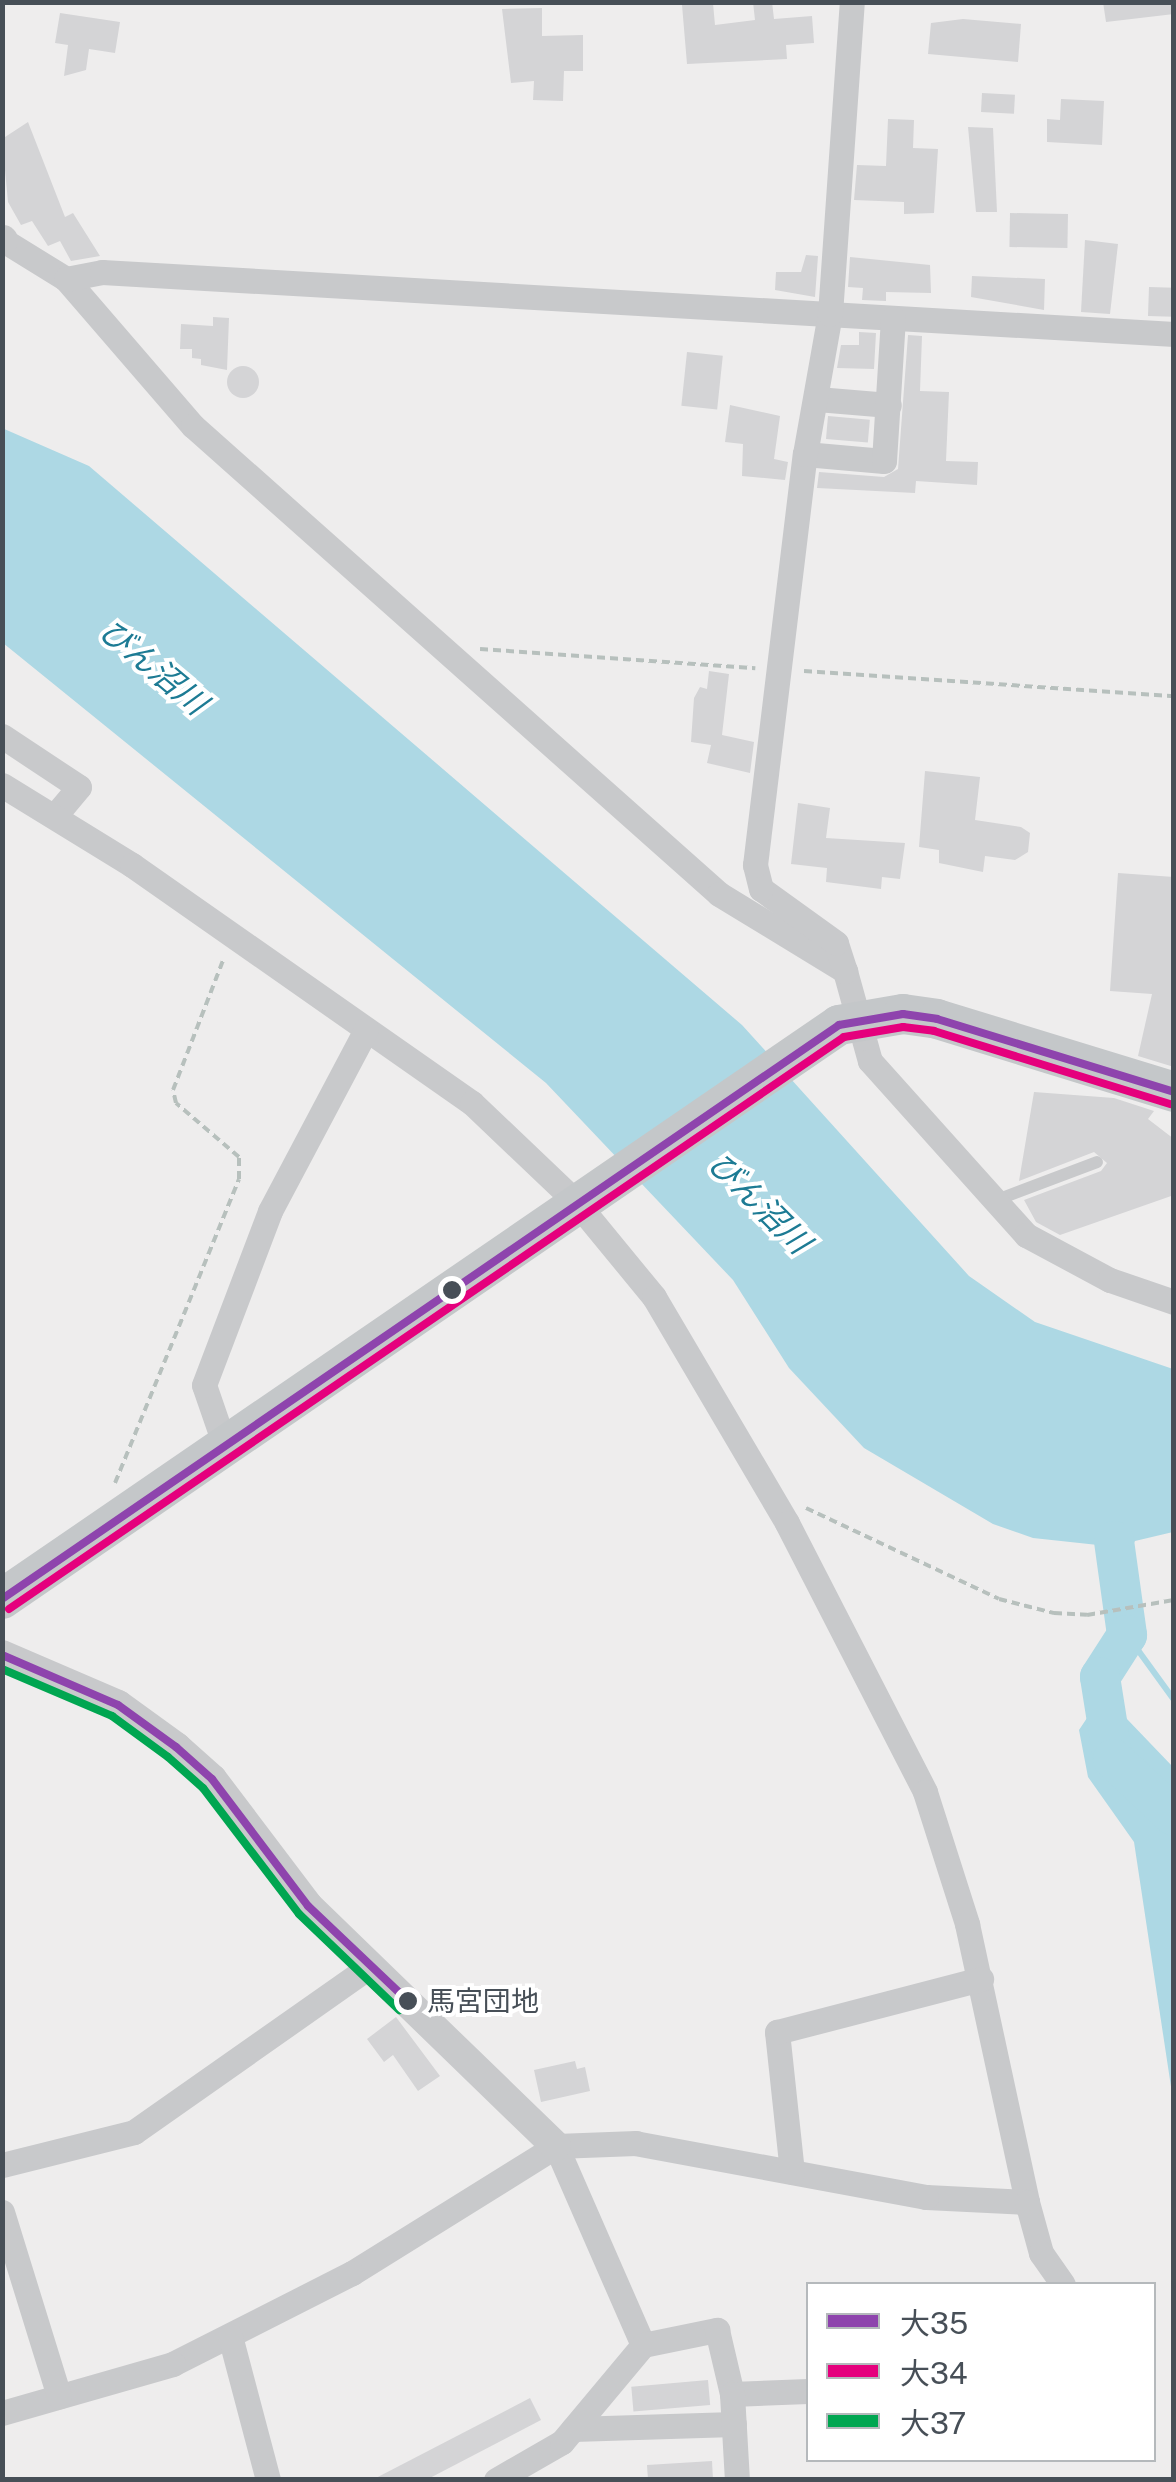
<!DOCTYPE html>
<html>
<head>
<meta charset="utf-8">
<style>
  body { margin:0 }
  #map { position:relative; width:1176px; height:2482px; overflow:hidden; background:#eeeded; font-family:"Public Sans","Noto Sans JP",sans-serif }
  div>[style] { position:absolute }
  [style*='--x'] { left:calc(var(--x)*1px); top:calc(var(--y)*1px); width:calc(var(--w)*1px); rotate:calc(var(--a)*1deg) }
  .water>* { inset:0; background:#add8e4 }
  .stream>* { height:6px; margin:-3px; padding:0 3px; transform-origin:3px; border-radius:3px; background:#add8e4 }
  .river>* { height:40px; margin:-20px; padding:0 20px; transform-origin:20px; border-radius:20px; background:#add8e4 }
  .building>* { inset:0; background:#d4d4d6; transform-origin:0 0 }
  .round { border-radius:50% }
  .path>* { height:4px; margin-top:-2px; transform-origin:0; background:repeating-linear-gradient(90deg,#b7c0bd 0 8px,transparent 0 13px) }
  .service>* { height:12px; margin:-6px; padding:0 6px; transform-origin:6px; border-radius:6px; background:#c8c9cb }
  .minor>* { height:25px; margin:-12.5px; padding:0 12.5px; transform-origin:12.5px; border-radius:12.5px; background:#c8c9cb }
  .tertiary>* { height:30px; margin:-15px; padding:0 15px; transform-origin:15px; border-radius:15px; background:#c8c9cb }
  .primary>* { height:40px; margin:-20px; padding:0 20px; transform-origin:20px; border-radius:20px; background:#c4c7c9 }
  .bus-1>* { height:8px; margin:-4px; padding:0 4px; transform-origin:4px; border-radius:4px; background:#8e44ad }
  .bus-2>* { height:8px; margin:-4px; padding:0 4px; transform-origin:4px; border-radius:4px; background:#e5007d }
  .bus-3>* { height:8px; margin:-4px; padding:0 4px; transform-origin:4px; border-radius:4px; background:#00a651 }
  .dots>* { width:28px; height:28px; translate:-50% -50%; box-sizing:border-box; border:5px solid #fff; border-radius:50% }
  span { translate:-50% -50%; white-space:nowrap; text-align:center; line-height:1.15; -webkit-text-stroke:8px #fff; paint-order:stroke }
  .bus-label { font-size:28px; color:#474f57 }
  .left { translate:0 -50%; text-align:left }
  .water-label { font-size:32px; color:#1d7b94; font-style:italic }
  .frame { position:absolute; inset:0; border:5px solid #474f57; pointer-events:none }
  .legend { position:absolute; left:806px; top:2282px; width:350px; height:180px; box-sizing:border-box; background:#fff; border:2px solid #b5b9bc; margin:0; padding:12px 18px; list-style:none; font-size:30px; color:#474f57 }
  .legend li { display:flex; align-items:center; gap:20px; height:50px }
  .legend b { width:50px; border:2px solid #b5b9bc }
</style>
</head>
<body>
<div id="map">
  <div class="water">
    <i style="clip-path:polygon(2px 428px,89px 466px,742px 1025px,969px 1276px,1035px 1322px,1173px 1369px,1173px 1532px,1135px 1541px,1126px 1558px,1128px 1595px,1118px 1597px,1113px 1560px,1106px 1560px,1098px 1545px,1033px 1538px,993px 1524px,864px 1448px,789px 1368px,733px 1280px,546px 1083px,3px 643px)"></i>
    <i style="clip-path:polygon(1103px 1694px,1173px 1767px,1173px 2100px,1134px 1842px,1088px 1777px,1079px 1730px)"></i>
  </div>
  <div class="stream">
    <i style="--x:1127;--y:1635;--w:80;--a:54.1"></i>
  </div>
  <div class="river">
    <i style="--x:1114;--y:1541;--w:95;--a:82.1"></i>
    <i style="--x:1127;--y:1635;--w:50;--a:122.7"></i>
    <i style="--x:1100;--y:1677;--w:83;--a:81"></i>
    <i style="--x:1113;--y:1759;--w:83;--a:43.1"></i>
  </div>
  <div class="building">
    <i style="clip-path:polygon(753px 2px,772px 2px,774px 19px,812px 16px,814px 43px,786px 45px,787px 59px,687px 64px,682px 5px,713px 3px,715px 25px,755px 20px)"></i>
    <i style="clip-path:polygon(1103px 2px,1174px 2px,1174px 14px,1106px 22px)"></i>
    <i style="clip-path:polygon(542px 8px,542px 36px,583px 35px,583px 71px,564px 71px,563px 101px,533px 100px,534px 81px,511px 83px,502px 9px)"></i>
    <i style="clip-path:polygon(60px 13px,120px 22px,115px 53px,89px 49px,86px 70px,64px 76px,68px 45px,55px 43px)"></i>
    <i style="clip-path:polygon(963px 19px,1021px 24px,1018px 62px,928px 54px,931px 23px)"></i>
    <i style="left:982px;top:93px;width:33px;height:19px;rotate:3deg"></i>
    <i style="clip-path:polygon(1061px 99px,1104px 101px,1102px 145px,1047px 142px,1047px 119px,1060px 120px)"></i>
    <i style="clip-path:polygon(888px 119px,914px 120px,913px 148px,938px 149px,934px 213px,904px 214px,904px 202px,854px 200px,857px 165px,886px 166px)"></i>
    <i style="clip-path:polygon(28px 122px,65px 217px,73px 213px,100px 256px,71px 261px,60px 241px,48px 246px,32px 221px,21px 225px,8px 202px,2px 139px)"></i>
    <i style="clip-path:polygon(968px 127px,993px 128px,997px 212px,976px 212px)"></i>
    <i style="left:1010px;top:213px;width:58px;height:34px;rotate:1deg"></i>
    <i style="clip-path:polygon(1085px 240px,1118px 244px,1110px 314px,1081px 312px)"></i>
    <i style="clip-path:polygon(806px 255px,818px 256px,815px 297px,775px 290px,776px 272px,801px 272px)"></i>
    <i style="clip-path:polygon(850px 257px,930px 265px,931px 293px,886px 292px,886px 301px,862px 300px,863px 288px,848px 287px)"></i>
    <i style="clip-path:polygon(972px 276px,1045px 279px,1044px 310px,971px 297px)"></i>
    <i style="left:1149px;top:287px;width:25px;height:29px;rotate:2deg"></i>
    <i style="clip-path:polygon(213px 317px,229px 318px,227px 370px,201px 365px,201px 359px,192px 358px,192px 349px,180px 349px,181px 324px,213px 326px)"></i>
    <i style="clip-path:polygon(859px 332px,876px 333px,874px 369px,837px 368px,841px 345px,859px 345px)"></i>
    <i style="clip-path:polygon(908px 335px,922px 336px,920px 391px,949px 392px,946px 461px,978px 462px,977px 485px,916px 481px,915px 493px,817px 488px,819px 472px,884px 477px,898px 469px)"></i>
    <i style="left:687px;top:352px;width:36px;height:54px;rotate:6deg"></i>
    <i class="round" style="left:227px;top:366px;width:32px;height:32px"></i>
    <i style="clip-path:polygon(730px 405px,780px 416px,774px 459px,788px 462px,785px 480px,742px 476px,743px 444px,725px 442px)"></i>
    <i style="left:828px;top:416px;width:42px;height:23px;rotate:5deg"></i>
    <i style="clip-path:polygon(709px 671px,729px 674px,722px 735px,754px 742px,750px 773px,707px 763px,711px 745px,691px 742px,694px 698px,700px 687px,707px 689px)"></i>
    <i style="clip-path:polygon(925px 771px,980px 777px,975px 820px,1021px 827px,1030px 833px,1028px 852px,1015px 860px,985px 856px,983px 872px,939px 863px,939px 850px,919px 847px)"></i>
    <i style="clip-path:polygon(798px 803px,830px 808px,826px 838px,905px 843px,900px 879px,882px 877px,881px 889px,826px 882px,827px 868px,791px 864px)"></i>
    <i style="clip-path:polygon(1118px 873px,1174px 877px,1174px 1067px,1138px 1056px,1152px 994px,1110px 991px)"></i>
    <i style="clip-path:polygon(1034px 1092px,1114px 1098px,1154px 1111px,1148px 1119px,1174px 1139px,1174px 1195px,1060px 1235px,1036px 1222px,1024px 1200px,1101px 1171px,1107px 1163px,1094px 1152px,1019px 1181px)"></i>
    <i style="clip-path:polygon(396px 2017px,440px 2076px,418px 2091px,393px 2055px,384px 2062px,367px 2039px)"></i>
    <i style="clip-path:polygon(575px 2061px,577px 2069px,585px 2067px,590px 2091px,541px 2102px,534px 2070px)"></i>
    <i style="left:708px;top:2380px;width:25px;height:77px;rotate:85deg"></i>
    <i style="clip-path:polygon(530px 2398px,541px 2420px,426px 2480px,372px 2480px)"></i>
    <i style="clip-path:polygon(712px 2461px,713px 2480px,648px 2480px,647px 2465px)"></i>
  </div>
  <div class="path">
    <i style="--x:480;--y:649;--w:276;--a:4"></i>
    <i style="--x:804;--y:671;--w:371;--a:3.9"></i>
    <i style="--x:115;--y:1483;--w:328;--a:-67.8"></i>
    <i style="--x:239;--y:1179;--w:22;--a:-90"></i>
    <i style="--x:239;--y:1157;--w:83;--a:-139.4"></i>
    <i style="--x:176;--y:1103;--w:13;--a:-103"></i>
    <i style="--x:173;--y:1090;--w:142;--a:-68.9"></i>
    <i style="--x:806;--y:1508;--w:213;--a:25.2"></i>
    <i style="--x:999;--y:1599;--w:57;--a:14.3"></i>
    <i style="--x:1054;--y:1613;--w:33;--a:3"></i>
    <i style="--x:1087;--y:1615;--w:88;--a:-9.8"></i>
  </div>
  <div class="service">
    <i style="--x:994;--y:1201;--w:110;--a:-20.7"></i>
  </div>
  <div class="minor">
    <i style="--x:3;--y:240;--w:74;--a:31.8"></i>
    <i style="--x:66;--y:279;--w:194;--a:49.2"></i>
    <i style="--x:193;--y:426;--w:704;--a:41.66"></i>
    <i style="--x:719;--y:894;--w:148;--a:31.4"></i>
    <i style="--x:845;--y:971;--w:93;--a:74.5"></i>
    <i style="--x:870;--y:1061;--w:234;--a:48.1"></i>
    <i style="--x:1026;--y:1235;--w:95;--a:28.2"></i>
    <i style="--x:1110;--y:1280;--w:68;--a:19"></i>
    <i style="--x:66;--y:279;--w:37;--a:-11"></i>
    <i style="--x:102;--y:272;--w:1074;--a:3.31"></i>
    <i style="--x:817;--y:399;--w:72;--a:4.8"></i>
    <i style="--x:805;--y:454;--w:79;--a:5.1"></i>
    <i style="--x:884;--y:461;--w:143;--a:-86.4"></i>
    <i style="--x:2;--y:736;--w:92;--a:33.5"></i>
    <i style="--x:79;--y:787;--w:38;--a:130"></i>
    <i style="--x:2;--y:785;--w:153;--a:31.6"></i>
    <i style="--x:132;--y:865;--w:415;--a:35"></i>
    <i style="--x:472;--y:1103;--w:144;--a:43.6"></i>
    <i style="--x:576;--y:1202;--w:123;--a:50.6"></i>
    <i style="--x:654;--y:1297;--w:262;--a:59.5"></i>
    <i style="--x:787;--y:1523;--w:302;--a:62.8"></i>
    <i style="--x:925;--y:1792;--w:139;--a:72.3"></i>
    <i style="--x:967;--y:1924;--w:284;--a:77.8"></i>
    <i style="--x:1027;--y:2202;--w:101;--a:-177.2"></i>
    <i style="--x:926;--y:2197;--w:295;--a:-169.5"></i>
    <i style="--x:636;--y:2143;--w:80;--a:177.9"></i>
    <i style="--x:556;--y:2146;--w:240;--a:148.1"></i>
    <i style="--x:352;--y:2273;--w:201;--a:153.1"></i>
    <i style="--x:173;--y:2364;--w:178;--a:164"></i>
    <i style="--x:845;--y:971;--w:29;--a:-108"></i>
    <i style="--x:836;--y:943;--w:92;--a:-144.2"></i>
    <i style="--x:761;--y:889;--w:25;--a:-104"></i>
    <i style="--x:755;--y:865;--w:414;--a:-83.1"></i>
    <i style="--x:805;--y:454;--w:142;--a:-79.9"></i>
    <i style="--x:830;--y:314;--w:313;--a:-86"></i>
    <i style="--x:224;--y:1443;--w:61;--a:-109"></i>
    <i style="--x:204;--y:1385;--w:186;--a:-69.2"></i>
    <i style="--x:270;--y:1211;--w:205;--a:-62.1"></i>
    <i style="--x:556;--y:2146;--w:217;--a:66.4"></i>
    <i style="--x:2;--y:2165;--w:136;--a:-14"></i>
    <i style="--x:134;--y:2132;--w:285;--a:-35.1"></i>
    <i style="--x:792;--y:2172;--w:141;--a:-96.1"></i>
    <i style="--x:777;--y:2032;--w:211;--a:-14.6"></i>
    <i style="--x:1027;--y:2202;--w:53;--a:74.6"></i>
    <i style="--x:1041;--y:2253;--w:38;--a:55"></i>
    <i style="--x:2;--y:2212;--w:193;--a:72.8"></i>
    <i style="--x:230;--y:2336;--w:149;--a:75.2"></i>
    <i style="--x:732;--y:2394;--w:76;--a:-2.3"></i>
    <i style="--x:573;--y:2429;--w:161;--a:-1.8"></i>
    <i style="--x:496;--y:2480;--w:76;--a:-29.9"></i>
    <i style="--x:562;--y:2442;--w:126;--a:-50.1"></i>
    <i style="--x:643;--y:2345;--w:76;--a:-11.5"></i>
    <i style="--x:717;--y:2330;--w:66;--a:76.8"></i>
    <i style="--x:732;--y:2394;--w:86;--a:86.7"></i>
  </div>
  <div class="tertiary">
    <i style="--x:2;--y:240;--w:1;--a:0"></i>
    <i style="--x:2;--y:1655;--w:126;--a:23.3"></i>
    <i style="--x:118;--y:1705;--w:72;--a:35.9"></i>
    <i style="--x:176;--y:1747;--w:48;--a:41.6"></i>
    <i style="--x:212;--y:1779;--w:159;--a:52.9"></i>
    <i style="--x:308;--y:1906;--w:345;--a:44.1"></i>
  </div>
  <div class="primary">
    <i style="--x:2;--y:1599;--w:1015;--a:-34.44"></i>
    <i style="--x:839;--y:1025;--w:65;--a:-9.8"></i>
    <i style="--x:903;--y:1014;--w:34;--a:8"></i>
    <i style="--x:937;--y:1019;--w:248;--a:17.1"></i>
  </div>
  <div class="bus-1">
    <i style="--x:2;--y:1599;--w:1015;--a:-34.44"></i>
    <i style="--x:839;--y:1025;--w:65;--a:-9.8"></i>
    <i style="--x:903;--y:1014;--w:34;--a:8"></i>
    <i style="--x:937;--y:1019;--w:248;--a:17.1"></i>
    <i style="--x:2;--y:1655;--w:126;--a:23.3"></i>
    <i style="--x:118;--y:1705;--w:72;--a:35.9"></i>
    <i style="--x:176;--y:1747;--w:48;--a:41.6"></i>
    <i style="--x:212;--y:1779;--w:159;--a:52.9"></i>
    <i style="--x:308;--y:1906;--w:138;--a:43.5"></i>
  </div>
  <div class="bus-2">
    <i style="--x:9;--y:1609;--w:1012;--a:-34.41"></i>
    <i style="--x:844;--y:1037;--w:60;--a:-9.6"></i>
    <i style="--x:903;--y:1027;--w:31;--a:7"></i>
    <i style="--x:934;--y:1031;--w:247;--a:17.2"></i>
  </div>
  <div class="bus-3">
    <i style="--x:2;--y:1669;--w:120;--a:23.1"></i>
    <i style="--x:112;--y:1716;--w:69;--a:36.2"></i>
    <i style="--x:168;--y:1757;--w:47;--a:41.5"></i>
    <i style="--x:203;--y:1788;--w:158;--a:52.7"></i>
    <i style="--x:299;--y:1914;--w:139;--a:43.8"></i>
  </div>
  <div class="dots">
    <i style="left:452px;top:1290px;background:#474f57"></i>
    <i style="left:408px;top:2001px;background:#474f57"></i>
  </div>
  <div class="bus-label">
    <span class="left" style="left:427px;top:2001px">馬宮団地</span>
  </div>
  <div class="water-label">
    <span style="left:153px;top:667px;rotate:40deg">びん沼川</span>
    <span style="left:759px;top:1203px;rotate:45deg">びん沼川</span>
  </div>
  <div class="frame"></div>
  <ul class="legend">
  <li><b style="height:12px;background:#8e44ad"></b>大35</li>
  <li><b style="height:12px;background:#e5007d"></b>大34</li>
  <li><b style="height:12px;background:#00a651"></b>大37</li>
  </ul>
</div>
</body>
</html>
